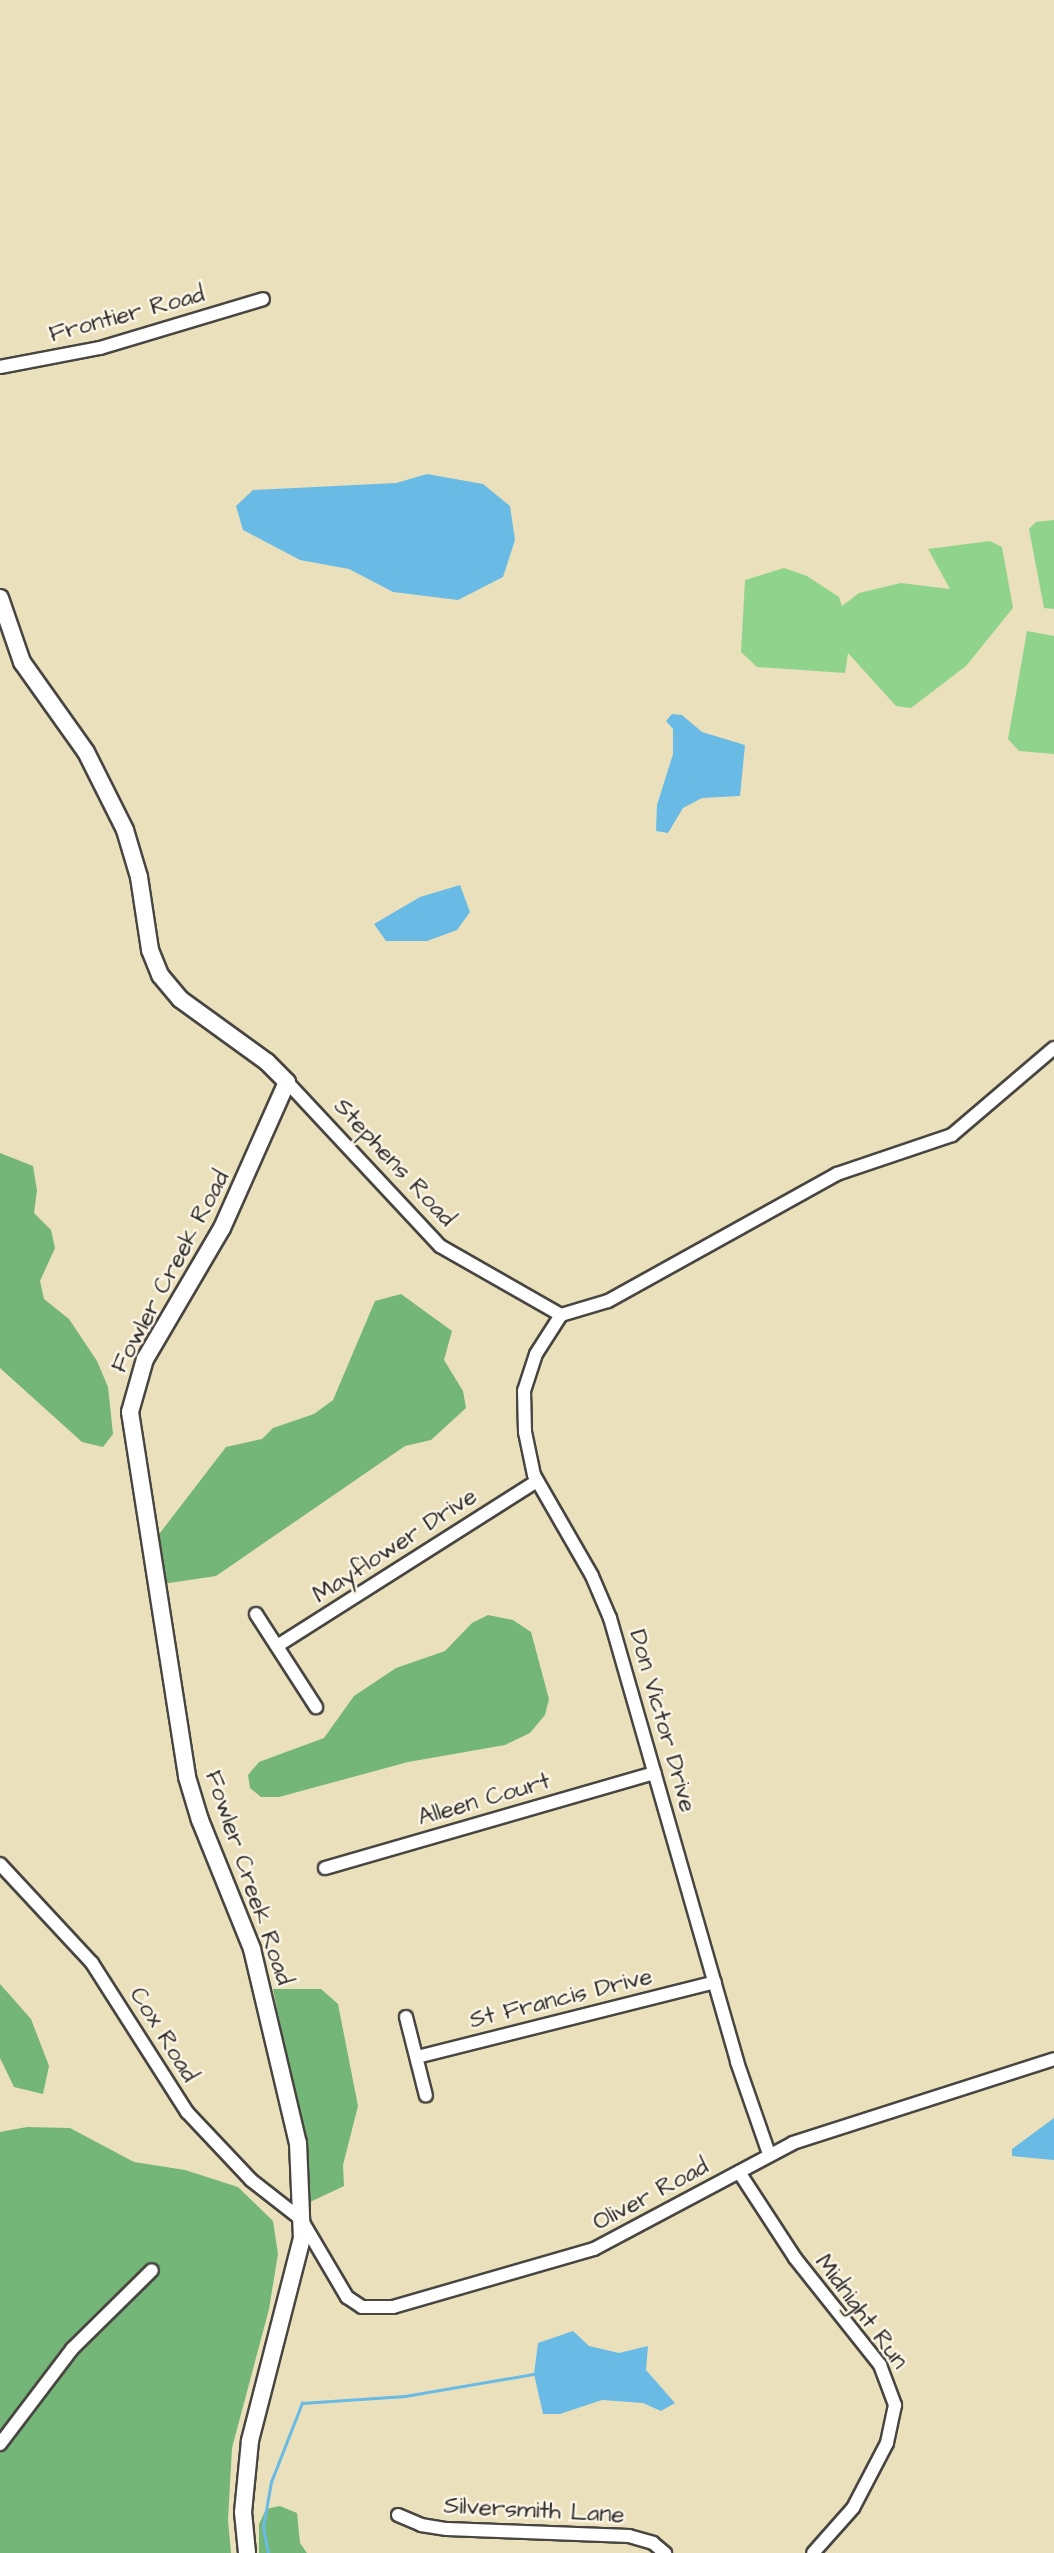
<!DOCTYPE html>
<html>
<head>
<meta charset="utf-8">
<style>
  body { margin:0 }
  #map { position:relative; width:1054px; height:2553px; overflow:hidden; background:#eae1bc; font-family:"Architects Daughter",sans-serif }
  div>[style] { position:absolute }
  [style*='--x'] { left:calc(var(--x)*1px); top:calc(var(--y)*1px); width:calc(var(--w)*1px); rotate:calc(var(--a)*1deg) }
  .green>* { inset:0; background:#90d38c }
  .forest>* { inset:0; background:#74b578 }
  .water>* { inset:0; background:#69bbe5 }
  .stream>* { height:2.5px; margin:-1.25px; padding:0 1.25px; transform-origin:1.25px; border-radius:1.25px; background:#69bbe5 }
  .roads { filter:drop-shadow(2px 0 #484641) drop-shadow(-2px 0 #484641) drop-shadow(0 2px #484641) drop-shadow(0 -2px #484641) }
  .minor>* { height:12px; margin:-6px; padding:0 6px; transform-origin:6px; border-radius:6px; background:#fff }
  .major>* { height:16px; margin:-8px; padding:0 8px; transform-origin:8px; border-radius:8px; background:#fff }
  span { translate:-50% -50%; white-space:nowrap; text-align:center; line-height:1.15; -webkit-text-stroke:5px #fcf5e5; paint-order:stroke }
  .street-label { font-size:24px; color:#2b2b2b }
</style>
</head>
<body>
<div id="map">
  <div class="green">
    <i style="clip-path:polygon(1054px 520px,1054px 609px,1044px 608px,1029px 529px,1036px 522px)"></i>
    <i style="clip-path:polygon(990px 541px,1002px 547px,1013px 608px,966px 666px,911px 708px,896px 706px,848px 653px,845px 673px,757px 667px,741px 652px,745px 580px,784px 568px,807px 576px,839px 597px,842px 606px,859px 593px,901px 583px,950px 589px,928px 549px)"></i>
    <i style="clip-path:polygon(1027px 631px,1054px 636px,1054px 754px,1019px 751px,1008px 739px)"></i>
  </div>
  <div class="forest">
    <i style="clip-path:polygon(0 1153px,33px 1166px,37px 1190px,34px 1213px,51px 1230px,55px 1248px,40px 1281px,44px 1299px,69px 1319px,97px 1361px,108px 1387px,113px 1434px,103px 1447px,82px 1442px,0 1368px)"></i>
    <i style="clip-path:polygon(401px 1294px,452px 1331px,444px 1360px,463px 1391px,466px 1408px,431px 1440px,405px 1446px,216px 1576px,156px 1585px,150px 1546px,226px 1447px,262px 1439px,273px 1428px,314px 1414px,333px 1400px,375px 1301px)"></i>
    <i style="clip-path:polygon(488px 1615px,513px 1620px,531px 1632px,549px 1699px,545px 1715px,530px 1733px,505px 1745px,408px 1762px,279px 1797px,261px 1797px,250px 1788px,248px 1775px,259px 1762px,324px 1738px,354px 1696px,396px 1668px,445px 1651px,472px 1623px)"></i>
    <i style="clip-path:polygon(0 1984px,31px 2019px,49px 2066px,43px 2094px,14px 2087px,0 2058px)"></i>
    <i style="clip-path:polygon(273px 1989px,321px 1989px,338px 2004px,358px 2106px,343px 2165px,344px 2186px,310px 2202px,307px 2158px)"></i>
    <i style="clip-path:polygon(27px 2127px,70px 2128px,134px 2162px,185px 2170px,238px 2187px,273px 2221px,278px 2254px,269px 2309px,232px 2448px,228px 2520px,231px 2553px,0 2553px,0 2132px)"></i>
    <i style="clip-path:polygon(280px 2506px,297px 2513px,300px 2543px,307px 2553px,259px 2553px,259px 2524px,266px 2509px)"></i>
  </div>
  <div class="water">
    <i style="clip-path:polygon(427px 474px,483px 484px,510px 506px,515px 540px,503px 577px,458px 600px,393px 592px,349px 569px,300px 560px,243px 530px,236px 506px,253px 490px,396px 483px)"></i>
    <i style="clip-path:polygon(672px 714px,682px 715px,702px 732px,745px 745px,740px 796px,702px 798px,683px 808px,668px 833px,656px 831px,657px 805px,673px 754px,673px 729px,666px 721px)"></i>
    <i style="clip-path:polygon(460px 885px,470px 912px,457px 930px,427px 941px,386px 941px,374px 924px,420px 897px)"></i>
    <i style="clip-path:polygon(1054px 2118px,1054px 2160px,1012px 2156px,1012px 2149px)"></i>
    <i style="clip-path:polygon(573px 2331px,589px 2346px,619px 2353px,648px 2346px,646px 2370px,675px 2403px,661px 2411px,643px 2403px,602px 2400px,560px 2414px,543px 2414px,534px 2374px,538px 2343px)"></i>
  </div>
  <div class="stream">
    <i style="--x:268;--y:2553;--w:26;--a:-101"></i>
    <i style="--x:263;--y:2527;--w:46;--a:-79.9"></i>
    <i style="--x:271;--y:2482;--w:85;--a:-68.6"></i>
    <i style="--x:302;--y:2403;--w:103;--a:-3.9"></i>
    <i style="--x:405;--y:2396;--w:131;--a:-9.7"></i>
  </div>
  <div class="roads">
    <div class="minor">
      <i style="--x:0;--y:367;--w:102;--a:-10.8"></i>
      <i style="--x:100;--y:348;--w:170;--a:-16.7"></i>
      <i style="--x:287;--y:1082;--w:224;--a:47"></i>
      <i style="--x:440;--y:1246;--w:139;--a:29.7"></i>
      <i style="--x:561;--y:1315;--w:49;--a:-16.6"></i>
      <i style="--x:608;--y:1301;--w:262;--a:-29"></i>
      <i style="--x:837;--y:1174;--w:121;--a:-18.7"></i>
      <i style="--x:952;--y:1135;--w:134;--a:-40.5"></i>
      <i style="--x:561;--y:1315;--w:46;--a:122.7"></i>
      <i style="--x:536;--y:1354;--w:39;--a:108"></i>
      <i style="--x:524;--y:1391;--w:41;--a:88.6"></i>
      <i style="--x:525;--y:1432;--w:44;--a:78.2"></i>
      <i style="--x:534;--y:1475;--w:116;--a:60.1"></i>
      <i style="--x:592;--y:1576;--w:46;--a:66.8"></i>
      <i style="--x:610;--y:1618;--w:462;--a:74"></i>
      <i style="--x:737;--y:2062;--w:97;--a:70.8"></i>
      <i style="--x:256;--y:1614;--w:111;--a:57.2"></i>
      <i style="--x:277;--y:1646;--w:308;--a:-32.4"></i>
      <i style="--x:0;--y:1864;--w:135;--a:47.1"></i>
      <i style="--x:92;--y:1963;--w:177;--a:57.5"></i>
      <i style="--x:187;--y:2112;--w:93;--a:46.7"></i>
      <i style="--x:251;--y:2180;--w:63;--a:38"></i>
      <i style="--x:301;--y:2219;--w:91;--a:59.5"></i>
      <i style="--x:347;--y:2297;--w:18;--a:34"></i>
      <i style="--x:362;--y:2307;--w:31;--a:0"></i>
      <i style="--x:393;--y:2307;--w:209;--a:-16.1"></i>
      <i style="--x:594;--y:2249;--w:225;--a:-28"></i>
      <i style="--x:793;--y:2143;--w:274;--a:-17.8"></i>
      <i style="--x:325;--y:1868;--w:343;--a:-16.1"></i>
      <i style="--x:406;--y:2017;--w:81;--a:75.8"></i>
      <i style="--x:417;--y:2057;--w:307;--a:-14.1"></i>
      <i style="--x:739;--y:2172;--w:103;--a:56.9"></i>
      <i style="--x:795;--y:2258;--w:137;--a:51.5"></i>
      <i style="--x:880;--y:2365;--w:43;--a:69.4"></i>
      <i style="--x:895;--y:2405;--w:39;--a:102"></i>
      <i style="--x:887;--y:2443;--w:73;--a:117.6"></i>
      <i style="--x:853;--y:2508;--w:60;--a:131.6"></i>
      <i style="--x:0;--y:2444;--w:119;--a:-52.8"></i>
      <i style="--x:72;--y:2349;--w:112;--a:-44.6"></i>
      <i style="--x:398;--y:2515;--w:25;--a:23"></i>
      <i style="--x:421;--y:2525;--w:26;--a:9"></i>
      <i style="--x:447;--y:2529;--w:182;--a:2.2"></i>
      <i style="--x:629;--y:2536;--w:25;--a:16"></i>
      <i style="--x:653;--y:2543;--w:16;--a:40"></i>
    </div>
    <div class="major">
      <i style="--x:0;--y:598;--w:68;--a:71"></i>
      <i style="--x:22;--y:662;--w:110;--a:54.6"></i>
      <i style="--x:86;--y:752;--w:87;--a:63.4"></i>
      <i style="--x:125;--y:830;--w:49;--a:73.4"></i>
      <i style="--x:139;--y:877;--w:74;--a:81.4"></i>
      <i style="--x:150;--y:950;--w:27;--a:68"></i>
      <i style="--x:160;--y:975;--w:31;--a:50"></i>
      <i style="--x:180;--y:999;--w:107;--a:35.9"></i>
      <i style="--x:267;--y:1062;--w:28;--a:45"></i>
      <i style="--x:287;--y:1082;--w:160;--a:114"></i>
      <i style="--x:222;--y:1228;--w:152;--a:120.4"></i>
      <i style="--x:145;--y:1359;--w:55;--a:105.8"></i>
      <i style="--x:130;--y:1412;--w:369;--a:81.1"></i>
      <i style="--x:187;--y:1777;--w:45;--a:73.2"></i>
      <i style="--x:200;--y:1820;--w:139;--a:68"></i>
      <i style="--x:252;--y:1949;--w:199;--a:76.7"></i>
      <i style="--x:298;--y:2143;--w:95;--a:87.6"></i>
      <i style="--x:302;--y:2238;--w:210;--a:104.4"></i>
      <i style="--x:250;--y:2441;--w:71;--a:95.6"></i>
      <i style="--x:243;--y:2512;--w:41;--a:84.4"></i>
    </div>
  </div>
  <div class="street-label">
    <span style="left:127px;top:315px;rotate:-15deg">Frontier Road</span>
    <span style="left:394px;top:1163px;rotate:47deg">Stephens Road</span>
    <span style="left:171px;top:1272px;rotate:-62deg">Fowler Creek Road</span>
    <span style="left:395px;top:1546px;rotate:-33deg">Mayflower Drive</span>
    <span style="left:662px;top:1721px;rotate:74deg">Don Victor Drive</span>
    <span style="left:484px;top:1800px;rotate:-16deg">Alleen Court</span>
    <span style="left:248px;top:1878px;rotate:71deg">Fowler Creek Road</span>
    <span style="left:561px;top:1999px;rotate:-14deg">St Francis Drive</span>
    <span style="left:163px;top:2035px;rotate:58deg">Cox Road</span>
    <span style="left:651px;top:2195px;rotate:-28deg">Oliver Road</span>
    <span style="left:861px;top:2312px;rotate:53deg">Midnight Run</span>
    <span style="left:534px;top:2511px;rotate:3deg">Silversmith Lane</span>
  </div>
</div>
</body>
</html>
